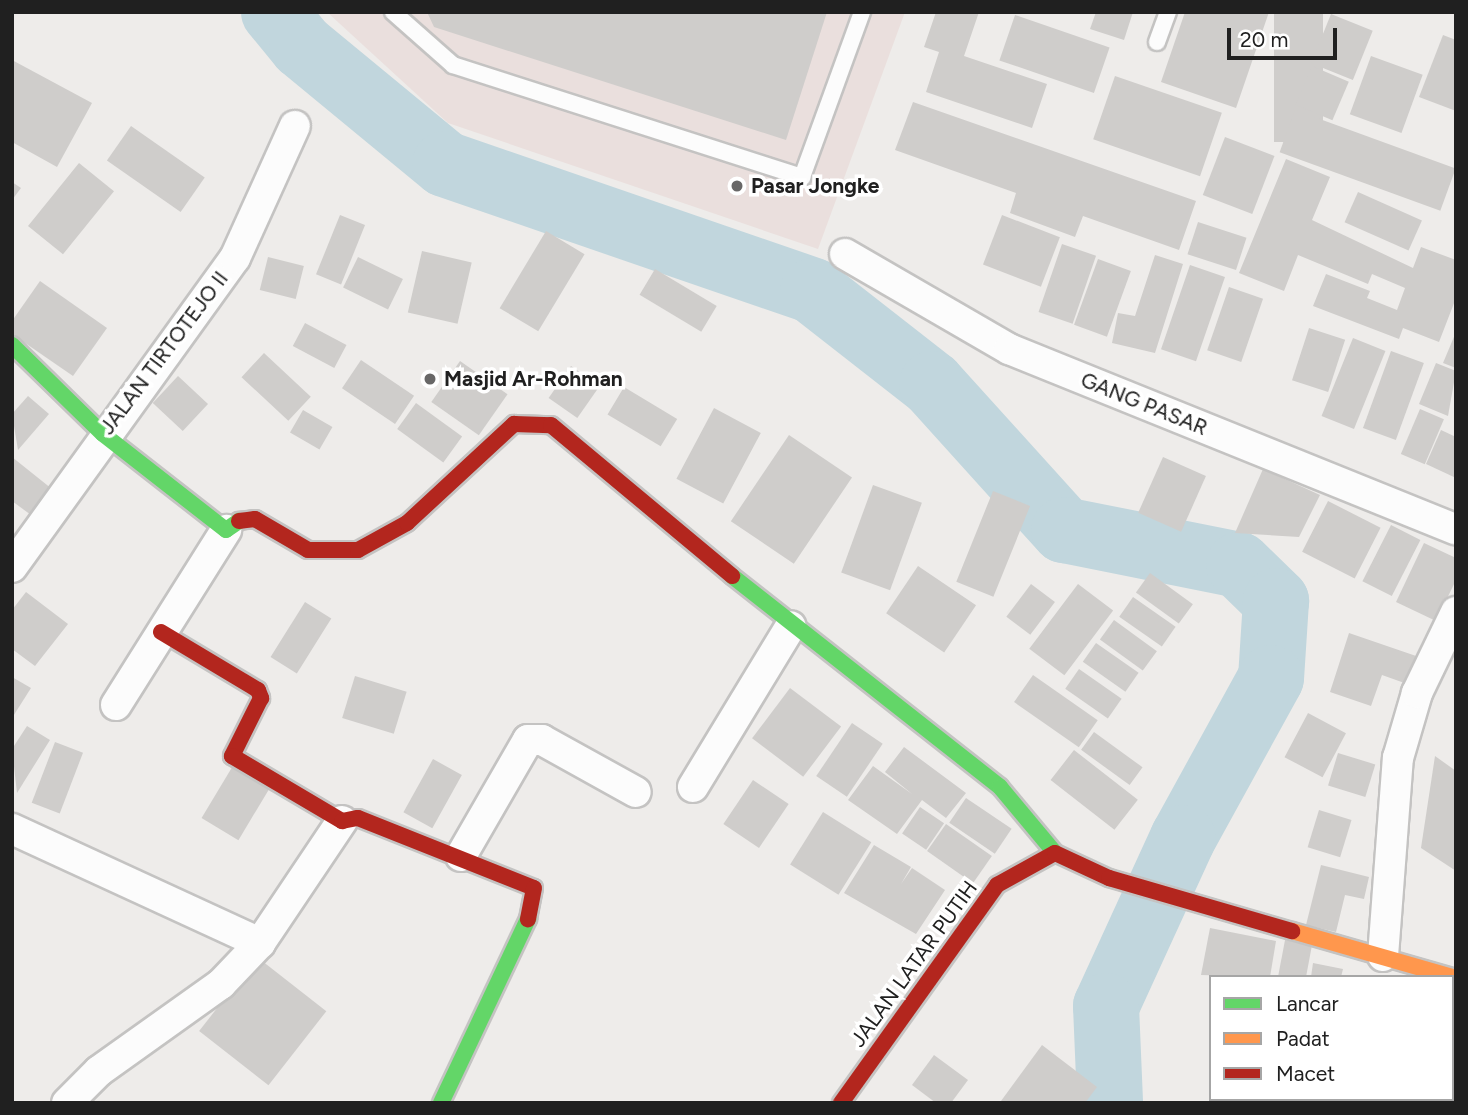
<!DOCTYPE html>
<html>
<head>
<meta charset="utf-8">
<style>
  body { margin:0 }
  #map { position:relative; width:1468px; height:1115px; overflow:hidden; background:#eeecea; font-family:Figtree,sans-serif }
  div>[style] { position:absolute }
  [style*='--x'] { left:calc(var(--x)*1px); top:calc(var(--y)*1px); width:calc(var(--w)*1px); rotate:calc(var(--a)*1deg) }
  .commercial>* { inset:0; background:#eadfdd }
  .river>* { height:66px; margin:-33px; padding:0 33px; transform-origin:33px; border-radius:33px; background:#c1d6dd }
  .building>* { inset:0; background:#cfcdcb; transform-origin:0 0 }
  .roads { filter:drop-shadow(2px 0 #c4c3c2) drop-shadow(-2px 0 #c4c3c2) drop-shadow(0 2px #c4c3c2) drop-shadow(0 -2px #c4c3c2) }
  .lane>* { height:16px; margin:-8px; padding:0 8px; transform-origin:8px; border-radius:8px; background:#fcfcfc }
  .street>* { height:30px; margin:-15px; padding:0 15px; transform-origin:15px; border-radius:15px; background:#fcfcfc }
  .fast>* { height:16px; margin:-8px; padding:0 8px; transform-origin:8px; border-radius:8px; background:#63d668 }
  .slow>* { height:16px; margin:-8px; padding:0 8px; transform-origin:8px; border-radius:8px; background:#ff974d }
  .jam>* { height:16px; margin:-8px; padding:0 8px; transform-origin:8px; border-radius:8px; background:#b3261e }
  .dots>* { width:19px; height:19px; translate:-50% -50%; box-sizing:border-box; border:4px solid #fff; border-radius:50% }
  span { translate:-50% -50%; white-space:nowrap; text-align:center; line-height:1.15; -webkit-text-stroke:7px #fff; paint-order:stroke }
  .poi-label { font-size:21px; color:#202020; font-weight:700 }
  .left { translate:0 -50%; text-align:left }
  .street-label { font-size:21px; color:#202020 }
  .frame { position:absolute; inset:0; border:14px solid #202020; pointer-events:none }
  .legend { position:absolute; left:1209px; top:975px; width:245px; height:126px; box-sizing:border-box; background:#fff; border:2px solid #a6a6a6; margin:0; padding:9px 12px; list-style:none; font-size:21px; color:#202020 }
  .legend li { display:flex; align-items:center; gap:14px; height:35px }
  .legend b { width:35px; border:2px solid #a6a6a6 }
  .scale { position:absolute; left:1227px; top:28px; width:110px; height:32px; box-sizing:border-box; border:4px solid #202020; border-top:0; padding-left:9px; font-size:21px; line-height:24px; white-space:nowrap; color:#202020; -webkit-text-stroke:5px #fff; paint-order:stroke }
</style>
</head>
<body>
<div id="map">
  <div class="commercial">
    <i style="clip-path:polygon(327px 12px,905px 12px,818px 249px,448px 123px)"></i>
  </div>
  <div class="river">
    <i style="--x:274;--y:12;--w:44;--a:50.5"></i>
    <i style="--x:302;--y:46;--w:185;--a:39.5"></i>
    <i style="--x:445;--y:164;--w:389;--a:19"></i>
    <i style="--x:813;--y:291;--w:151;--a:38"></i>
    <i style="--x:932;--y:384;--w:197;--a:47.9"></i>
    <i style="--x:1064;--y:530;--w:178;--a:11.3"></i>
    <i style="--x:1239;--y:565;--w:52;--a:44.2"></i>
    <i style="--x:1276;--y:601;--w:77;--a:93.7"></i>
    <i style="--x:1271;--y:678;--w:183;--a:118.8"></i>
    <i style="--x:1183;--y:838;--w:185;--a:114.6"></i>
    <i style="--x:1106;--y:1006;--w:97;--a:87.6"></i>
  </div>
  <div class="building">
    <i style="clip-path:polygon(427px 12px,827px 12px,786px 140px,434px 27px)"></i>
    <i style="clip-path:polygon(936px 12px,979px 12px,964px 56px,1047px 84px,1032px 128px,926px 92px,939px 52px,924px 47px)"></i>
    <i style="clip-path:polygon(1096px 12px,1133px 12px,1124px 40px,1090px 29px)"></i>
    <i style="clip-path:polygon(1185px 12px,1269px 12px,1236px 108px,1161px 82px)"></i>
    <i style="left:1274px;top:12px;width:49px;height:130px"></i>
    <i style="left:1331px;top:14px;width:45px;height:53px;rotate:22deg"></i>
    <i style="left:1015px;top:15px;width:100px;height:48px;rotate:19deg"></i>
    <i style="clip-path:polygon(1443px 35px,1456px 40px,1456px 111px,1419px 97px)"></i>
    <i style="left:1371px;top:56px;width:55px;height:62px;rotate:20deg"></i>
    <i style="clip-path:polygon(12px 60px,92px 103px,57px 167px,12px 142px)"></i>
    <i style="left:1312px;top:66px;width:40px;height:42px;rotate:23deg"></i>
    <i style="left:1115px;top:76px;width:113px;height:67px;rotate:19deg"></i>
    <i style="clip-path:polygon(913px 102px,1196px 201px,1179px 250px,1083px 216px,1075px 237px,1010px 213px,1016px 193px,895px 150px)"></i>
    <i style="left:1295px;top:110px;width:171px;height:45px;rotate:20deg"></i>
    <i style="left:131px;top:126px;width:90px;height:42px;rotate:35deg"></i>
    <i style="left:1225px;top:137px;width:53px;height:62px;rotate:21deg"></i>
    <i style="clip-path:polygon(1286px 159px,1330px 177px,1312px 220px,1413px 268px,1421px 247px,1456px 260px,1456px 298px,1439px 342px,1403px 328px,1399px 339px,1313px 306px,1326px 274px,1370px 291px,1367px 298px,1397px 310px,1405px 288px,1372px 274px,1368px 284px,1298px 255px,1284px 291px,1239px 273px)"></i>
    <i style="left:79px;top:163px;width:45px;height:81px;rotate:39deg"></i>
    <i style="clip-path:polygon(12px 182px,21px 188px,12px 200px)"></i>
    <i style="left:1358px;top:192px;width:70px;height:33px;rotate:24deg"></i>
    <i style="left:340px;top:215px;width:27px;height:64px;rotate:22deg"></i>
    <i style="left:1002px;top:215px;width:62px;height:53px;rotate:21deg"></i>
    <i style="left:1198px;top:222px;width:51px;height:34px;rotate:18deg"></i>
    <i style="left:546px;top:231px;width:45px;height:90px;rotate:31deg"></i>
    <i style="left:1062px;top:244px;width:36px;height:72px;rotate:19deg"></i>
    <i style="left:422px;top:251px;width:51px;height:63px;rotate:13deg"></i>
    <i style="clip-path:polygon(1155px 255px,1183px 264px,1155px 353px,1112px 343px,1118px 313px,1135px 316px)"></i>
    <i style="left:268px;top:257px;width:37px;height:34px;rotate:14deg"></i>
    <i style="left:358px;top:257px;width:50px;height:34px;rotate:26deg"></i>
    <i style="left:1098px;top:259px;width:35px;height:70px;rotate:20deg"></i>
    <i style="left:1190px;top:265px;width:37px;height:89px;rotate:19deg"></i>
    <i style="left:655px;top:269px;width:72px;height:30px;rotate:31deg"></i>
    <i style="clip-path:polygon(40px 281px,107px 328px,73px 376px,12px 334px,12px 321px)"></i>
    <i style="left:1229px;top:287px;width:36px;height:67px;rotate:19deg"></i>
    <i style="left:305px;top:323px;width:47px;height:26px;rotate:28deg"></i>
    <i style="left:1309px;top:328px;width:38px;height:55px;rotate:18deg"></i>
    <i style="clip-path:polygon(1456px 332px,1456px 368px,1443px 363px)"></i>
    <i style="left:1353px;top:338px;width:35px;height:84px;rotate:22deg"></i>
    <i style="left:1391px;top:351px;width:35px;height:82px;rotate:20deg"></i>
    <i style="left:264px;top:353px;width:64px;height:33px;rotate:43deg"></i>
    <i style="left:361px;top:360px;width:64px;height:34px;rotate:34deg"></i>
    <i style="left:460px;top:361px;width:58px;height:50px;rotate:35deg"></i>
    <i style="clip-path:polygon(1436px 363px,1456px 371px,1448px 416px,1419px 404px)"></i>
    <i style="left:571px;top:366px;width:35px;height:39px;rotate:35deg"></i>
    <i style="left:178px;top:376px;width:41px;height:37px;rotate:43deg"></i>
    <i style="left:624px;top:387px;width:62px;height:32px;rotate:31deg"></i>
    <i style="clip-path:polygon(28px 396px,49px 414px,18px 450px,12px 414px)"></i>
    <i style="left:416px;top:403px;width:57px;height:32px;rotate:36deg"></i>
    <i style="left:714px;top:408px;width:53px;height:80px;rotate:28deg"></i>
    <i style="left:1420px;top:409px;width:26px;height:49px;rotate:23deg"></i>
    <i style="left:303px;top:410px;width:34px;height:26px;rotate:30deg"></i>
    <i style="clip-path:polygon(1441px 430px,1456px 437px,1456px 478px,1426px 464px)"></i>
    <i style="left:789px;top:435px;width:76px;height:104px;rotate:34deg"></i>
    <i style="clip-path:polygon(12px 457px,52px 489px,31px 515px,12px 501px)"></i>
    <i style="left:1163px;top:457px;width:47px;height:61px;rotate:24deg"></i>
    <i style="clip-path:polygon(1263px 469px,1320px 495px,1299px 537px,1235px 533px)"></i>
    <i style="left:873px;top:485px;width:52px;height:93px;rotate:20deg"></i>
    <i style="left:993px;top:491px;width:40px;height:98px;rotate:22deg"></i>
    <i style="left:1328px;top:501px;width:59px;height:57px;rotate:27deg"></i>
    <i style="left:1391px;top:525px;width:33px;height:63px;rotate:27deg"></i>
    <i style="clip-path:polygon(1424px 543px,1456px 558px,1456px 580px,1436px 621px,1396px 602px)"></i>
    <i style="left:918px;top:566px;width:70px;height:57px;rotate:34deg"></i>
    <i style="left:1150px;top:573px;width:53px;height:24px;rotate:36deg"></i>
    <i style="left:1031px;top:584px;width:30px;height:41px;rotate:37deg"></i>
    <i style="left:1078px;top:584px;width:44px;height:81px;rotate:37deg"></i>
    <i style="clip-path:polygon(26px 592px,68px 624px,35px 666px,12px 649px,12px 610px)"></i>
    <i style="left:1133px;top:597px;width:52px;height:24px;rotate:35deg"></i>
    <i style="left:305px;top:602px;width:31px;height:65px;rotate:32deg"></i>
    <i style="left:1114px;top:620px;width:53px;height:24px;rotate:36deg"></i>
    <i style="clip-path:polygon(1349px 633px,1419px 657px,1410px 685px,1382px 675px,1371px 706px,1330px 692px)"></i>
    <i style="left:1096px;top:643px;width:52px;height:23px;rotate:35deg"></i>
    <i style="left:1079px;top:669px;width:52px;height:24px;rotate:35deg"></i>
    <i style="left:1033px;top:675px;width:79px;height:33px;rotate:35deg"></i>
    <i style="left:355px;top:676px;width:54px;height:44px;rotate:17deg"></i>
    <i style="clip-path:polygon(12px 677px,31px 688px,12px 718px)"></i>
    <i style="left:790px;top:688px;width:64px;height:63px;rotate:37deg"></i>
    <i style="left:1308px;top:713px;width:43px;height:50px;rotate:28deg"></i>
    <i style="left:852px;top:723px;width:37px;height:64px;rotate:34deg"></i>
    <i style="clip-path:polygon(27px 726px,50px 740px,17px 793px,12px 749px)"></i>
    <i style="left:1094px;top:732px;width:60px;height:22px;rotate:36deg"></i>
    <i style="left:55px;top:742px;width:30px;height:65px;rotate:21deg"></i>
    <i style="clip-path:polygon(904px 747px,966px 793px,946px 818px,922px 800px,897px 834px,848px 800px,873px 766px,912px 794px,885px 772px)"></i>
    <i style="left:1074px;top:750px;width:81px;height:38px;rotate:38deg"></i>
    <i style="left:1338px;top:753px;width:39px;height:34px;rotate:17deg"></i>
    <i style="clip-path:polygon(1435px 756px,1456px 771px,1456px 871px,1421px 848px)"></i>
    <i style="left:433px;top:759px;width:33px;height:61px;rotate:29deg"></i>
    <i style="left:234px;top:764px;width:43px;height:63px;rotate:31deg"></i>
    <i style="left:753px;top:780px;width:43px;height:53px;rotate:34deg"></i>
    <i style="left:966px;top:798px;width:55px;height:30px;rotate:34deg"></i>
    <i style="left:920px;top:807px;width:29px;height:32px;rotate:34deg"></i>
    <i style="left:1319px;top:810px;width:34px;height:39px;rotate:17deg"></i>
    <i style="left:823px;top:812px;width:57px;height:62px;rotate:32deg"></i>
    <i style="left:946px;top:824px;width:56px;height:33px;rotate:35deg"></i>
    <i style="clip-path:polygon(874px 845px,911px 867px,901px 884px,912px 868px,945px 890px,916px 934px,844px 893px)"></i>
    <i style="clip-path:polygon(1321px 865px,1369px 877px,1364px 899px,1345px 895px,1336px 932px,1306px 925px)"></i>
    <i style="clip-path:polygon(1210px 928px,1276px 941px,1270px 977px,1201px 975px)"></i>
    <i style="clip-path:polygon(1285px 940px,1312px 945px,1306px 977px,1278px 977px)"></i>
    <i style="left:257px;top:957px;width:88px;height:94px;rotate:38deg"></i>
    <i style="clip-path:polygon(1313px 963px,1343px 969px,1341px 977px,1311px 977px)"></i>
    <i style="clip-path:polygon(1452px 989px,1456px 989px,1453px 1047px,1452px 1047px)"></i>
    <i style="clip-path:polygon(1042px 1045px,1097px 1087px,1085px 1103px,1001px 1101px)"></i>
    <i style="clip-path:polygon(934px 1055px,968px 1080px,951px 1103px,936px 1103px,912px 1085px)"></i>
    <i style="clip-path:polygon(1248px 1099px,1285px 1099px,1247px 1103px)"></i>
  </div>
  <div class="roads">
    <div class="lane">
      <i style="--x:393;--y:12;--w:80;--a:41.5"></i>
      <i style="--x:453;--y:65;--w:367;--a:17.8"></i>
      <i style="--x:802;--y:177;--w:176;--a:-70"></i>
      <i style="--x:1157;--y:42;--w:32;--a:-70"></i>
    </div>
    <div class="street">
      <i style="--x:845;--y:254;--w:190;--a:30.1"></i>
      <i style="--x:1009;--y:349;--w:482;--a:22"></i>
      <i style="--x:12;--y:567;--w:381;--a:-54.2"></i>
      <i style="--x:235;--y:258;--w:145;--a:-65.6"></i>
      <i style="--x:116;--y:705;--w:207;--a:-57.8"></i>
      <i style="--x:693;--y:787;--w:188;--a:-58.7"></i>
      <i style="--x:12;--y:829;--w:273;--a:24.7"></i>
      <i style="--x:461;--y:856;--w:134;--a:-60"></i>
      <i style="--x:528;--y:740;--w:14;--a:0"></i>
      <i style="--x:542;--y:740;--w:107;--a:29"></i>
      <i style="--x:1383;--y:956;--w:199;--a:-85.7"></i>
      <i style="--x:1398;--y:758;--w:68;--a:-73.7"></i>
      <i style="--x:1417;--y:693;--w:90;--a:-64.3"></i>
      <i style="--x:67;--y:1103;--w:45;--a:-45"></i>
      <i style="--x:99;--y:1071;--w:150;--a:-35.5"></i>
      <i style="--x:221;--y:984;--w:57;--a:-46.4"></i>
      <i style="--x:260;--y:943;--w:147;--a:-56.1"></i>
    </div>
    <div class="fast">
      <i style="--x:12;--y:345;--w:127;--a:44.4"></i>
      <i style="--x:103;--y:434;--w:156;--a:38"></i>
      <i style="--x:226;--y:530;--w:16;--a:-35"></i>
      <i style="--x:732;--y:576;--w:341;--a:38.2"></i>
      <i style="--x:1000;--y:787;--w:86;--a:50.2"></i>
      <i style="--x:441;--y:1103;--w:204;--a:-64.7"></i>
    </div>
    <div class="slow">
      <i style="--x:1292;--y:931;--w:166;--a:16"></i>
    </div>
    <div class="jam">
      <i style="--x:239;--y:521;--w:16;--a:-7"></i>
      <i style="--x:255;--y:519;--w:61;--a:30.3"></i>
      <i style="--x:308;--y:550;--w:50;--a:0"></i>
      <i style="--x:358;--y:550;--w:56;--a:-28.9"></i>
      <i style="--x:407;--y:523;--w:146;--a:-42.8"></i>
      <i style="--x:514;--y:424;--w:37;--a:2"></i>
      <i style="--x:551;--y:425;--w:236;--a:39.8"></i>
      <i style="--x:161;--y:632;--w:113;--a:30.9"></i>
      <i style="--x:258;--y:690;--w:9;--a:69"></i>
      <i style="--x:261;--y:698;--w:65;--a:116.6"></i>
      <i style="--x:232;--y:756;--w:128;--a:30.6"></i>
      <i style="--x:342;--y:821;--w:16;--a:-11"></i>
      <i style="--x:358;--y:818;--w:189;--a:21.7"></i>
      <i style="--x:534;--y:888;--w:32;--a:101"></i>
      <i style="--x:841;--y:1103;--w:268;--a:-54.4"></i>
      <i style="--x:997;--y:885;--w:66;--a:-28.9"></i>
      <i style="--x:1055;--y:853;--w:60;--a:24.8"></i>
      <i style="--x:1109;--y:878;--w:191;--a:16.2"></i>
    </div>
  </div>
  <div class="dots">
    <i style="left:737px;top:186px;background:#686767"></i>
    <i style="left:430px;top:379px;background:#686767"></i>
  </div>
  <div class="poi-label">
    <span class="left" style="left:751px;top:186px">Pasar Jongke</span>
    <span class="left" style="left:444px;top:379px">Masjid Ar-Rohman</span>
  </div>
  <div class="street-label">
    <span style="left:164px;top:353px;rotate:-53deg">JALAN TIRTOTEJO II</span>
    <span style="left:1144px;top:404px;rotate:22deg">GANG PASAR</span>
    <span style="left:914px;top:964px;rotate:-54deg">JALAN LATAR PUTIH</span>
  </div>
  <div class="frame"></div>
  <ul class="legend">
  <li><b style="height:9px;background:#63d668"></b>Lancar</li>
  <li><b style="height:9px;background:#ff974d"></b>Padat</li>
  <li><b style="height:9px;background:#b3261e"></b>Macet</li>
  </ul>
  <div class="scale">20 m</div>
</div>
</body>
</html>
